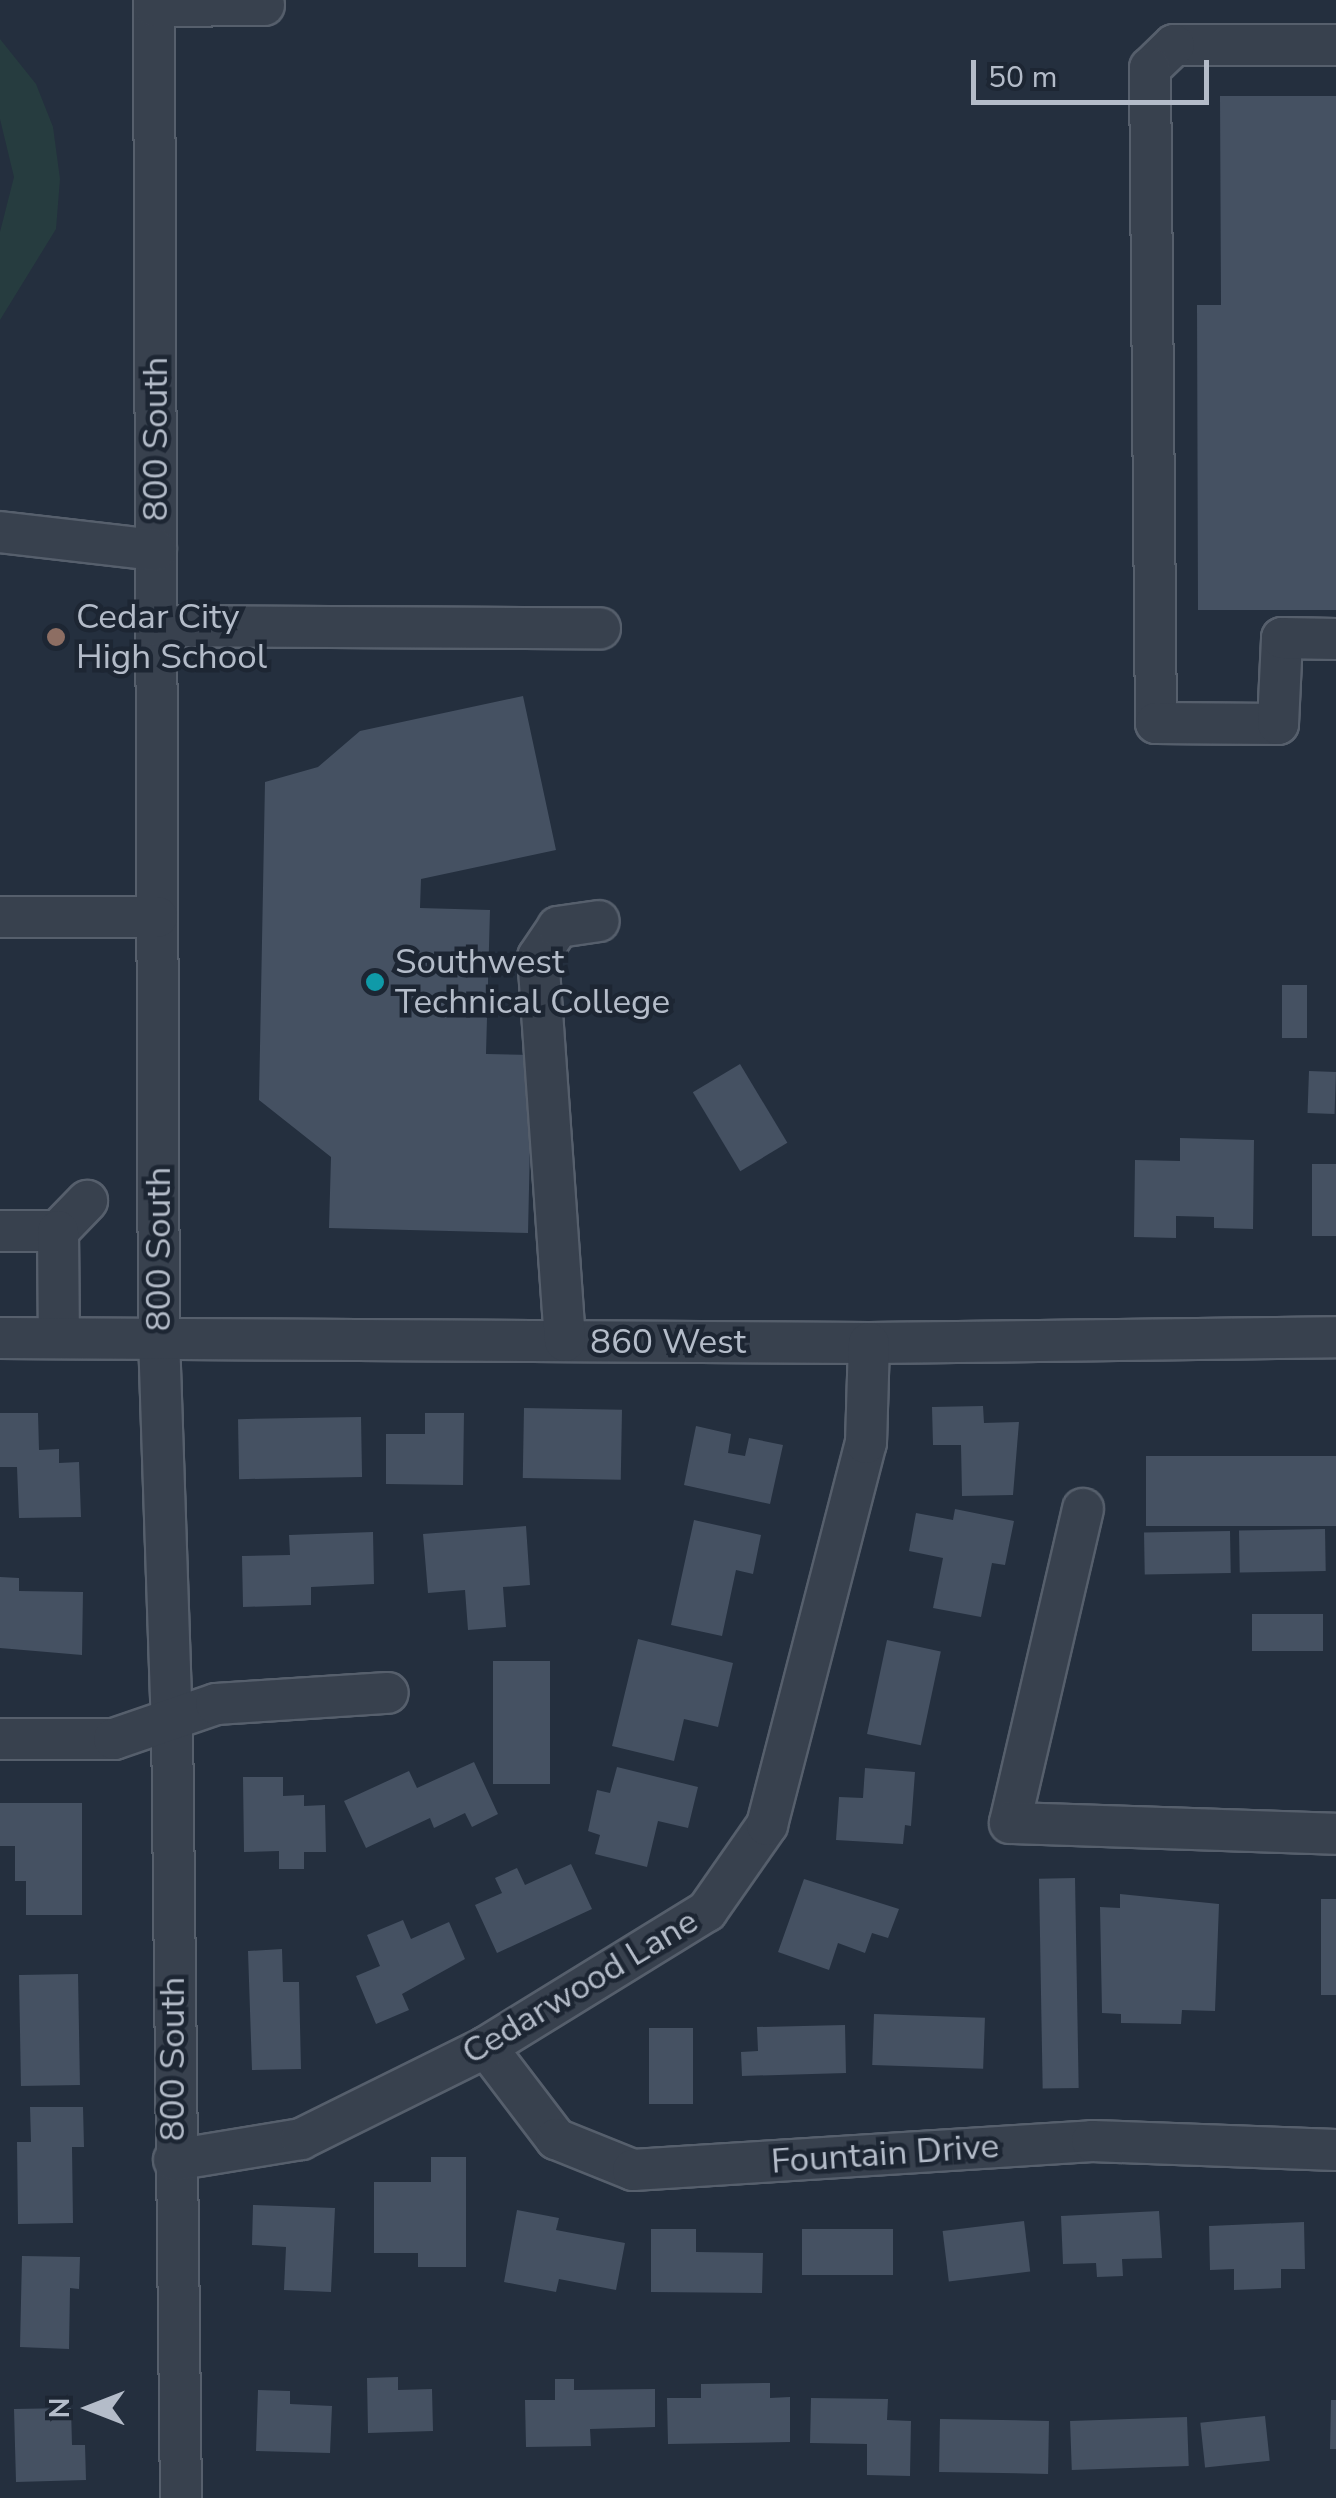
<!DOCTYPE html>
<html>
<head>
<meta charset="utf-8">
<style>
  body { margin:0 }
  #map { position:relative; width:1336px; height:2498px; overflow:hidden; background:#242f3e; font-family:"Nunito Sans",sans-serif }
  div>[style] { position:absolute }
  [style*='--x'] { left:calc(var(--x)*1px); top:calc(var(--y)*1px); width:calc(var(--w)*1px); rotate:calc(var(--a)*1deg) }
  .green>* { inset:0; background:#263c3f }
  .building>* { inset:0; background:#455162; transform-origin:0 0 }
  .roads { filter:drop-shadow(2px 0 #565f6c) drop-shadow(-2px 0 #565f6c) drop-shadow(0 2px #565f6c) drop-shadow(0 -2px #565f6c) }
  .minor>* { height:40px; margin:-20px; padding:0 20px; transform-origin:20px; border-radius:20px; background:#38414e }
  .dots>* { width:28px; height:28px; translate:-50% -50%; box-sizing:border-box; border:5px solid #1d2633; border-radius:50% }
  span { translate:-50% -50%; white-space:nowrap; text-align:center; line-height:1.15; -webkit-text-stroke:9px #1d2633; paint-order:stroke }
  .street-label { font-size:35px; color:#b4bcc9 }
  .poi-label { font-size:35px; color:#b4bcc9 }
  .left { translate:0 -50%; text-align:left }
  .north { position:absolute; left:40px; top:2358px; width:100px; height:100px; -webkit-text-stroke:8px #1d2633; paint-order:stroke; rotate:270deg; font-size:28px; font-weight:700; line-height:40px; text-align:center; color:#b4bcc9 }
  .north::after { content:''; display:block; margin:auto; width:35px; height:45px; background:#b4bcc9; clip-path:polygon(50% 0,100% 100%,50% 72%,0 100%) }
  .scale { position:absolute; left:971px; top:60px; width:238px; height:45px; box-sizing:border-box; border:5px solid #b4bcc9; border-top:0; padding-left:12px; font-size:30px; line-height:35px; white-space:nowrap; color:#b4bcc9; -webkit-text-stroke:8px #1d2633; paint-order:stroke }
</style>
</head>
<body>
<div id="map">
  <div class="green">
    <i style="clip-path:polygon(0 39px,36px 84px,53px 127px,60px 179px,56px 229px,0 320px,0 232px,14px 177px,0 119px)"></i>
  </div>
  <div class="building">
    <i style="clip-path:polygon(1220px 96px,1336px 96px,1336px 610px,1198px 610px,1197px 305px,1221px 305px)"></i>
    <i style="clip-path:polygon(523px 696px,556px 850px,421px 879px,420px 908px,490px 910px,486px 1054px,532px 1055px,528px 1233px,329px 1228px,331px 1157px,259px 1100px,265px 782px,318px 767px,360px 731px)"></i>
    <i style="left:1282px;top:985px;width:25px;height:53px"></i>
    <i style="left:740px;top:1064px;width:92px;height:55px;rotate:59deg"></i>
    <i style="left:1309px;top:1071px;width:27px;height:42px;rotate:2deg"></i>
    <i style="clip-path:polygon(1180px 1138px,1254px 1140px,1253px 1229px,1214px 1228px,1214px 1217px,1176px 1216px,1176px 1238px,1134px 1237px,1135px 1160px,1180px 1161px)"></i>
    <i style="left:1312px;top:1164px;width:24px;height:72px"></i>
    <i style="clip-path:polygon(983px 1406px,984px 1423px,1019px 1422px,1013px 1495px,962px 1496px,961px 1445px,933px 1445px,932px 1407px)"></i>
    <i style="left:524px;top:1408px;width:98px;height:70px;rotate:1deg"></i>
    <i style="clip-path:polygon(0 1413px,38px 1413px,39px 1450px,59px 1449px,59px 1463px,79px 1462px,81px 1517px,19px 1518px,17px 1467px,0 1467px)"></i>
    <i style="clip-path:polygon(425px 1413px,464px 1413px,463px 1485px,386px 1484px,386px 1434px,425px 1434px)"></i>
    <i style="left:361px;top:1417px;width:60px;height:123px;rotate:89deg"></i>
    <i style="clip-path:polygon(696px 1426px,731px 1434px,728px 1453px,745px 1456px,749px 1438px,783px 1445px,770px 1504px,684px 1485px)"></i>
    <i style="left:1336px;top:1456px;width:70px;height:190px;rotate:90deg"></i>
    <i style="clip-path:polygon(955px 1509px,1014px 1521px,1005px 1565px,992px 1563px,981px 1617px,933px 1608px,943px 1558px,909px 1551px,916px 1513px,953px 1520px)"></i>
    <i style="clip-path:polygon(694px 1520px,761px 1535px,753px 1574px,736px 1570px,722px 1636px,671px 1625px)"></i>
    <i style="clip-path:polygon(526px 1526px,530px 1585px,503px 1587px,506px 1627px,468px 1630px,465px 1590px,428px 1593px,423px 1534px)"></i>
    <i style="left:1325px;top:1529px;width:42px;height:86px;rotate:89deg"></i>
    <i style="left:1230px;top:1531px;width:42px;height:86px;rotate:89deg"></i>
    <i style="clip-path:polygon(373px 1532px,374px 1584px,311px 1587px,311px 1605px,243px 1607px,242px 1556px,290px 1555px,289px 1535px)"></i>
    <i style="clip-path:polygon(0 1577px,19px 1578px,19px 1591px,83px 1592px,82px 1655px,0 1648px)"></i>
    <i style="left:1323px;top:1614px;width:37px;height:71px;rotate:90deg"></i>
    <i style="clip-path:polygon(638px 1639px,733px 1663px,718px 1727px,684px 1719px,674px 1761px,612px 1746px)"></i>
    <i style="left:887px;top:1640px;width:55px;height:96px;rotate:12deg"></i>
    <i style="left:493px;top:1661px;width:57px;height:123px"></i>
    <i style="clip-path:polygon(474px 1762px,498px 1814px,472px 1827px,465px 1813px,434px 1828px,430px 1818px,366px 1848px,344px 1801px,409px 1771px,417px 1788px)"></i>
    <i style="clip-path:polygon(617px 1767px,698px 1787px,688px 1828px,658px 1821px,647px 1867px,595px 1854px,600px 1835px,588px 1831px,597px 1790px,610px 1793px)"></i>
    <i style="clip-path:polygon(865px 1768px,915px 1772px,911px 1826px,905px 1825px,903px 1844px,836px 1840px,839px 1797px,863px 1798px)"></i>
    <i style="clip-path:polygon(243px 1777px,283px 1777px,283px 1796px,304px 1795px,304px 1806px,325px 1805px,326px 1852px,304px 1852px,304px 1869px,279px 1869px,279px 1851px,244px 1852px)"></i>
    <i style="clip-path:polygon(0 1803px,82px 1803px,82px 1915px,26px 1915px,26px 1881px,15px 1881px,15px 1846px,0 1846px)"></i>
    <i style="clip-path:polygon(571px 1864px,592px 1909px,497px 1953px,475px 1905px,502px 1893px,495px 1878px,517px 1868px,525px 1885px)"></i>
    <i style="left:1075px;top:1878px;width:210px;height:36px;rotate:89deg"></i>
    <i style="clip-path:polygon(804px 1879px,899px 1909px,888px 1938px,872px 1933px,865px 1953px,838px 1943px,829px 1970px,778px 1952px)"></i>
    <i style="clip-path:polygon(1120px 1894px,1219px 1904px,1215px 2011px,1182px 2010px,1181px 2024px,1121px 2023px,1121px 2014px,1102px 2013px,1100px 1907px,1120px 1908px)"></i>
    <i style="left:1321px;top:1899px;width:15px;height:96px"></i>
    <i style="clip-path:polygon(403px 1920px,411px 1939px,449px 1922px,465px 1959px,402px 1994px,409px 2010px,376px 2024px,356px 1976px,380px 1966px,367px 1935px)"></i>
    <i style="clip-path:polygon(282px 1949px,283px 1982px,299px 1982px,301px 2069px,252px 2070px,248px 1951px)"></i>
    <i style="left:78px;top:1974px;width:111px;height:59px;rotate:89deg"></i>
    <i style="left:874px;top:2014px;width:111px;height:51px;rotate:2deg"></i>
    <i style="clip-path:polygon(845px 2025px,846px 2073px,742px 2076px,741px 2052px,758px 2051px,757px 2027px)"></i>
    <i style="left:649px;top:2028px;width:44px;height:76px"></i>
    <i style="clip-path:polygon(30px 2107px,83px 2107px,84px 2147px,72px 2147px,73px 2223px,18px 2224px,17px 2142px,31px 2142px)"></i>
    <i style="clip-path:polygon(431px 2157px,466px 2157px,466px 2267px,418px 2267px,418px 2253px,374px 2253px,374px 2182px,431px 2182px)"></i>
    <i style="clip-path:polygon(253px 2205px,335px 2208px,331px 2292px,284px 2290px,286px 2247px,252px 2245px)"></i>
    <i style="clip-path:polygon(517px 2210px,559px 2218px,556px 2230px,625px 2243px,616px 2290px,559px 2279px,556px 2292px,504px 2282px)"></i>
    <i style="clip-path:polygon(1159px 2211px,1162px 2258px,1122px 2259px,1123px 2276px,1097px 2277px,1096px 2263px,1063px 2264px,1061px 2216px)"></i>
    <i style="left:1024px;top:2221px;width:51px;height:82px;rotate:83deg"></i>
    <i style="clip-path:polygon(1304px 2222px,1305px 2269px,1281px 2269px,1281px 2288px,1234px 2290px,1234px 2269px,1210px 2270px,1209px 2226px)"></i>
    <i style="clip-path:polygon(651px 2229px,696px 2229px,696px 2252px,763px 2253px,762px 2293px,651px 2292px)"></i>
    <i style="left:893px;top:2229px;width:46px;height:91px;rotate:90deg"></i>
    <i style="clip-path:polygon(22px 2256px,80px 2257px,79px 2289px,70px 2288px,69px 2349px,20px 2347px)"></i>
    <i style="clip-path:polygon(398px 2377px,398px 2390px,432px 2389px,433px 2431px,368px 2433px,367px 2378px)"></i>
    <i style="clip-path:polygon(555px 2379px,574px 2379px,574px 2390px,655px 2389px,655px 2427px,590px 2429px,591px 2446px,526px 2447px,525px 2400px,555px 2400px)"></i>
    <i style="clip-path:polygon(770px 2383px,770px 2398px,790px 2397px,790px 2442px,668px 2444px,667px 2398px,701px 2398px,701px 2384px)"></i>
    <i style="clip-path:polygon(258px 2390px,290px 2391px,290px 2404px,332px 2406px,330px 2453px,256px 2451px)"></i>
    <i style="clip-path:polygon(811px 2398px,888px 2399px,887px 2420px,911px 2421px,910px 2476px,867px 2475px,867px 2444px,810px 2443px)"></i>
    <i style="clip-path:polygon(1331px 2400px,1336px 2400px,1336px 2449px,1330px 2449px)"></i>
    <i style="clip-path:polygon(71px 2408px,72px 2445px,85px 2445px,86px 2480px,16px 2482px,14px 2409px)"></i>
    <i style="left:1265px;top:2416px;width:45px;height:65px;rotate:84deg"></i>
    <i style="left:1187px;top:2417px;width:49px;height:117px;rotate:88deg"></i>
    <i style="left:940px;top:2419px;width:109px;height:53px;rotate:1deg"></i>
  </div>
  <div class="roads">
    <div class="minor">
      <i style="--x:154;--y:0;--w:1337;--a:89.79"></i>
      <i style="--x:159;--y:1337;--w:384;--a:88.1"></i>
      <i style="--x:172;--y:1721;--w:777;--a:89.34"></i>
      <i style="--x:154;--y:6;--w:110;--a:-0.5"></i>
      <i style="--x:1336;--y:45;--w:162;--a:180"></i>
      <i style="--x:1174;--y:45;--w:33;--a:136"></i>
      <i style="--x:1150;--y:68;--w:655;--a:89.48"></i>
      <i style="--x:1156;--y:723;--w:122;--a:0.5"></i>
      <i style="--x:1278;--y:724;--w:86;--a:-87.3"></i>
      <i style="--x:1282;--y:638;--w:54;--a:1.1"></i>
      <i style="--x:0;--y:532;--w:157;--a:6.6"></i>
      <i style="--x:156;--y:626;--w:444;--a:0.3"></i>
      <i style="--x:0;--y:917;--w:157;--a:0"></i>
      <i style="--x:0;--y:1231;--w:58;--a:0"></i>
      <i style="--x:58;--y:1231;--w:42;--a:-46"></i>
      <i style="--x:58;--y:1231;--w:107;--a:89.5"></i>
      <i style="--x:0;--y:1338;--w:869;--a:0.33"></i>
      <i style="--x:869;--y:1343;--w:467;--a:-0.7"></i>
      <i style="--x:565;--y:1341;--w:385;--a:-94"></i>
      <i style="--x:538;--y:957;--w:36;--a:-56"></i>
      <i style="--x:558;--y:927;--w:41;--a:-8.3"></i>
      <i style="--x:1083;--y:1509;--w:322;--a:103.1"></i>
      <i style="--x:1010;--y:1823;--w:326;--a:1.9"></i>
      <i style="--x:0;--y:1739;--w:114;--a:0"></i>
      <i style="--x:114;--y:1739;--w:108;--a:-18.9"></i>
      <i style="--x:216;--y:1704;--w:172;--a:-3.7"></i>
      <i style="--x:486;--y:2047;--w:116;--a:52.7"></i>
      <i style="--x:556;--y:2139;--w:83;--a:21.9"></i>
      <i style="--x:633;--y:2170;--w:460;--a:-3.6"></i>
      <i style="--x:1092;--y:2141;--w:244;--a:2.1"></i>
      <i style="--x:174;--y:2160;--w:129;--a:-9.4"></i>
      <i style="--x:301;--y:2139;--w:207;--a:-26.4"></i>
      <i style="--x:486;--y:2047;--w:259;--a:-31.6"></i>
      <i style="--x:707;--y:1911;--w:105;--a:-55.1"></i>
      <i style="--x:767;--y:1825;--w:395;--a:-75.5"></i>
      <i style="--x:866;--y:1443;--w:100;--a:-88.3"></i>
    </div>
  </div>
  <div class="dots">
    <i style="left:56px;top:637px;background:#8d6e63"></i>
    <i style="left:375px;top:982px;background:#0f9aa8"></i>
  </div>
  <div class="street-label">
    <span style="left:156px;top:439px;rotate:-90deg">800 South</span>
    <span style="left:159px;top:1249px;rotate:-90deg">800 South</span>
    <span style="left:668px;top:1342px">860 West</span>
    <span style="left:580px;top:1987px;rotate:-31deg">Cedarwood Lane</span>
    <span style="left:173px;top:2059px;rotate:-90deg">800 South</span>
    <span style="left:885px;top:2154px;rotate:-4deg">Fountain Drive</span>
  </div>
  <div class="poi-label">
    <span class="left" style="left:76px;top:637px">Cedar City<br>High School</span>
    <span class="left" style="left:395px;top:982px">Southwest<br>Technical College</span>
  </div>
  <div class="north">N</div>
  <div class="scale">50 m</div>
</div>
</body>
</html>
